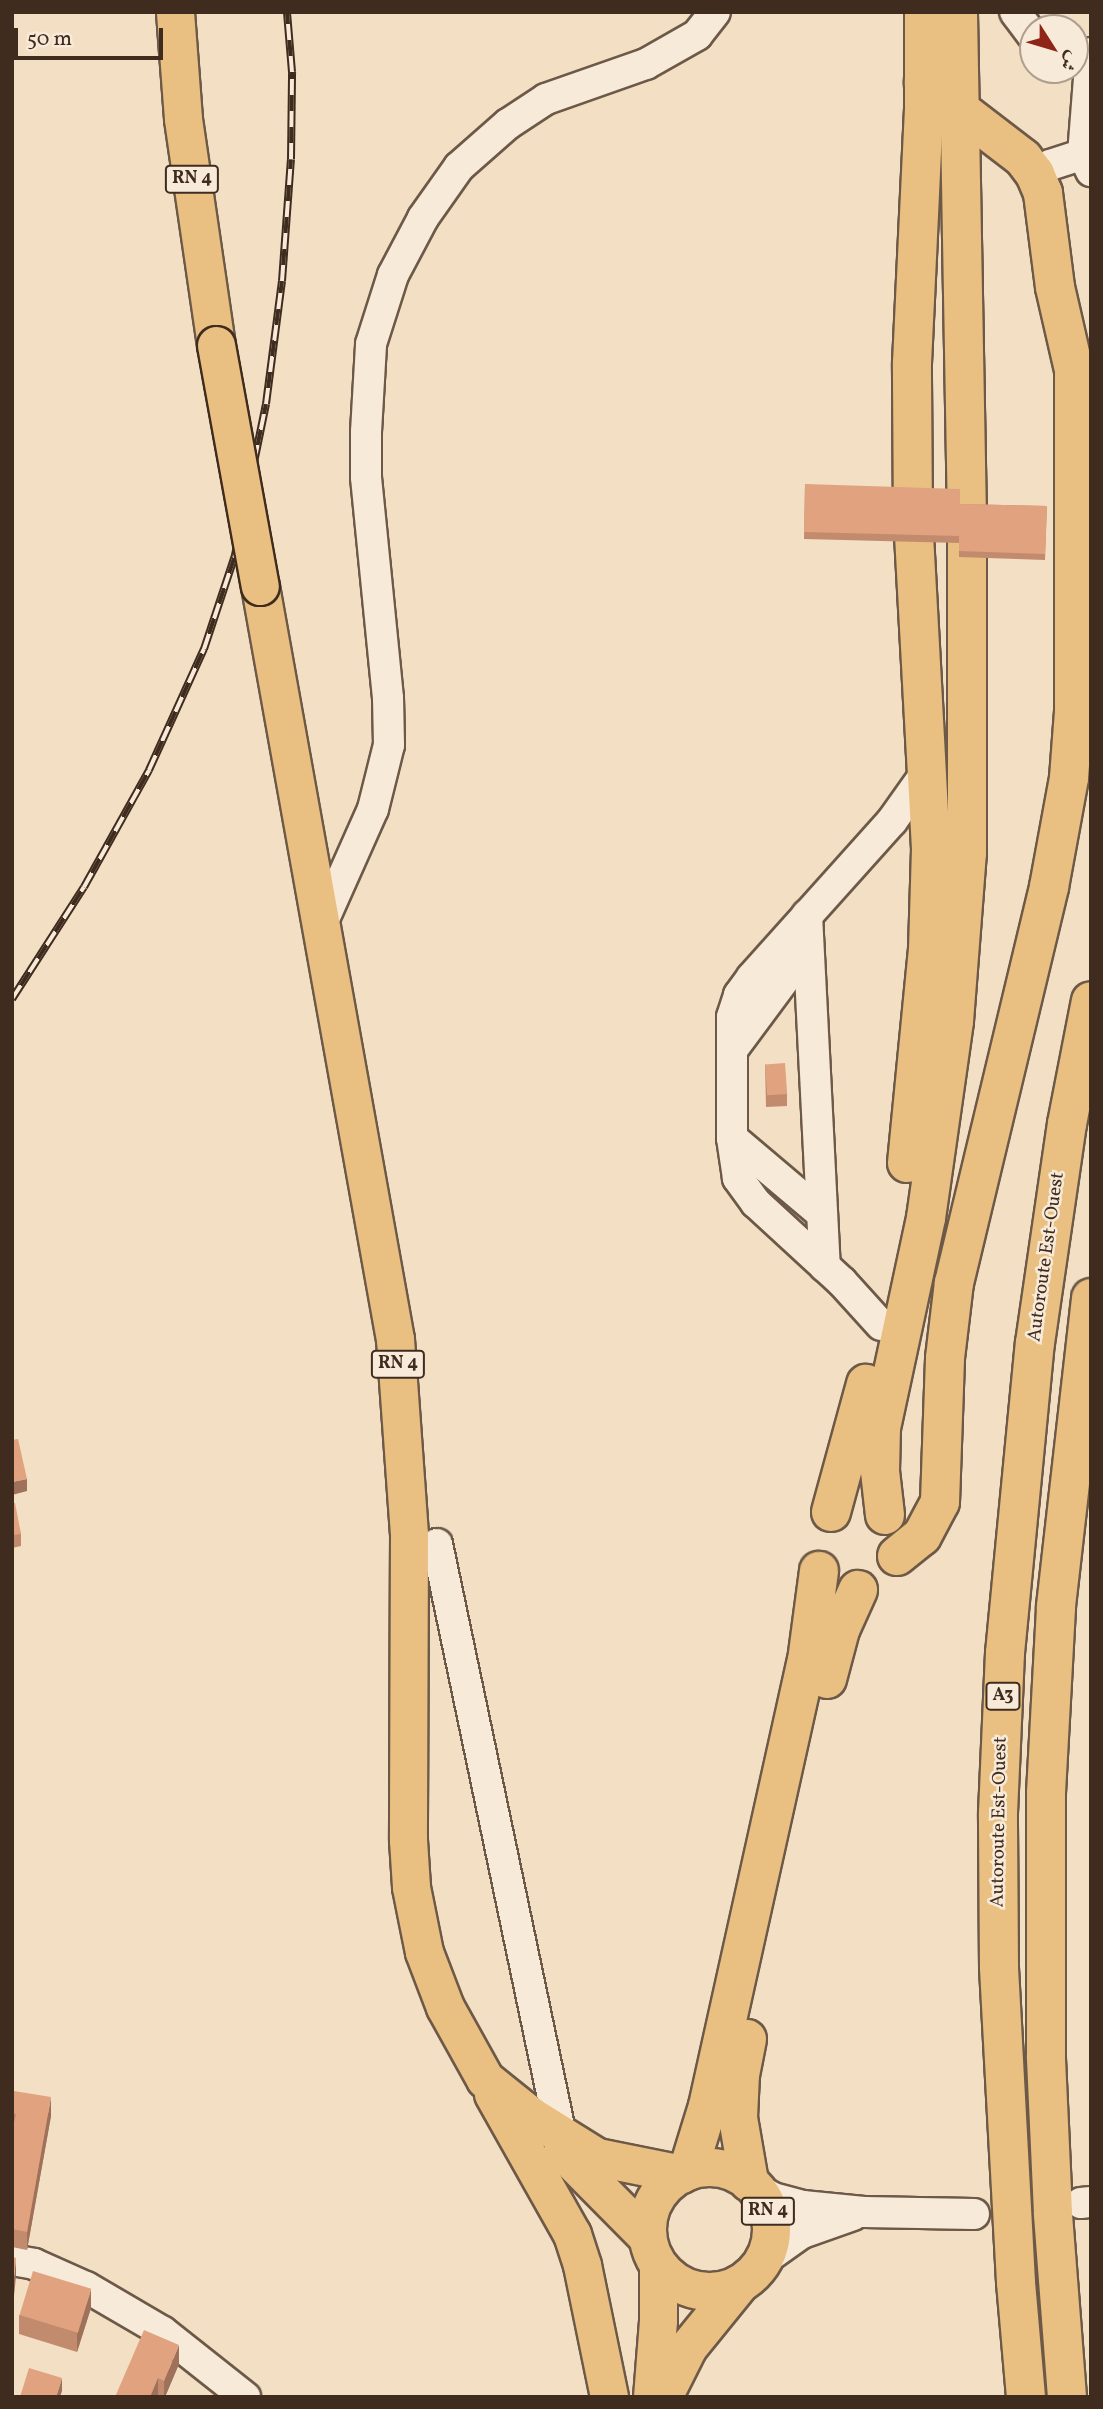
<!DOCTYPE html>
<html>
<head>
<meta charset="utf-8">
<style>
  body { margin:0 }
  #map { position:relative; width:1103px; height:2409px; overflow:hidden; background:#f3dfc3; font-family:Vollkorn,Amiri,serif }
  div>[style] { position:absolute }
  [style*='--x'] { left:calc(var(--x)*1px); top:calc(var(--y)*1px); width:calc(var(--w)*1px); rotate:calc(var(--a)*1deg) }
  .roads { filter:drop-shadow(2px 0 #6d5948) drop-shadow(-2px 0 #6d5948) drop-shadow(0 2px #6d5948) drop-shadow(0 -2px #6d5948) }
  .minor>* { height:30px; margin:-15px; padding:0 15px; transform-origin:15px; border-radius:15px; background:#f7ead8 }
  .major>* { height:37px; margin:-18.5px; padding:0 18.5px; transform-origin:18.5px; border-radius:18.5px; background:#eac082 }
  .major>.ring { margin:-18.5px; padding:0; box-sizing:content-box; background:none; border:37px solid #eac082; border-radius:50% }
  .highway>* { height:38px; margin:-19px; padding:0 19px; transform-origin:19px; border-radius:19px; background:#eac082 }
  .rail>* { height:8px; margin-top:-4px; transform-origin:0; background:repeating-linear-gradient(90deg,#f7ead8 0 16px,#402c1f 0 32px); box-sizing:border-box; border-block:2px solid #402c1f }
  .bridges { filter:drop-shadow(2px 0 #402c1f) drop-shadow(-2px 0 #402c1f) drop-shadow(0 2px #402c1f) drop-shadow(0 -2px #402c1f) }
  .major-bridge>* { height:37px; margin:-18.5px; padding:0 18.5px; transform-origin:18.5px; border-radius:18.5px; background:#eac082 }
  .wall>* { inset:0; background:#c28b6e }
  .shaded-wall>* { inset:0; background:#9e715a }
  .building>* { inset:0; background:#e1a280; transform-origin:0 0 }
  span { translate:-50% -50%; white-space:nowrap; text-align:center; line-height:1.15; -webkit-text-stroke:5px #f7ead8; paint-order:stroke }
  .shield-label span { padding:2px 5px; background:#f7ead8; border:2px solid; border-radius:5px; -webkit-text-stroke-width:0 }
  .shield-label { font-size:18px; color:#402c1f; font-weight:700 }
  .street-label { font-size:19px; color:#402c1f }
  .frame { position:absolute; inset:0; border:14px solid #402c1f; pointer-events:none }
  .north { position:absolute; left:1019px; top:14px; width:70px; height:70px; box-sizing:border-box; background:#f7ead8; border:2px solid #ae9e8e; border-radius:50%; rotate:127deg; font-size:19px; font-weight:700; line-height:28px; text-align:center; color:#402c1f }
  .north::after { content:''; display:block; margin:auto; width:24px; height:32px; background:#8f2418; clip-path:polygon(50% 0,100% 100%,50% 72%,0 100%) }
  .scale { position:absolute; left:14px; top:28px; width:149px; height:32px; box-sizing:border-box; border:4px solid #402c1f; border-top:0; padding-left:9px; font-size:21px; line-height:24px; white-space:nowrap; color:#402c1f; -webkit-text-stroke:5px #f7ead8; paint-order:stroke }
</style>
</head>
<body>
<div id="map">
  <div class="roads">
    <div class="minor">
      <i style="--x:1015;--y:12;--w:30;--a:53"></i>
      <i style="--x:1091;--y:53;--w:101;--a:94.5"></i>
      <i style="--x:1083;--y:154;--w:19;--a:65"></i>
      <i style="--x:1035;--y:174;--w:17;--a:-31"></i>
      <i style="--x:1050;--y:165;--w:35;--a:-18"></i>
      <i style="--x:807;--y:915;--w:352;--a:87.1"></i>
      <i style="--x:320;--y:928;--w:130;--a:-66"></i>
      <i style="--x:373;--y:809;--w:66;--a:-76"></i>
      <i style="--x:389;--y:745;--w:47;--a:-91.2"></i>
      <i style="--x:388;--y:698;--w:222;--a:-95.7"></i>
      <i style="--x:366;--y:477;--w:45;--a:-90"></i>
      <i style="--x:366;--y:432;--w:88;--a:-86.7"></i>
      <i style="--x:371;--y:344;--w:72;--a:-72.3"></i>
      <i style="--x:393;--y:275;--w:64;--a:-62.2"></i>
      <i style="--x:423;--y:218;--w:62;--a:-54.8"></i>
      <i style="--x:459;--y:167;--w:65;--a:-41.3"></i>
      <i style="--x:508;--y:124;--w:45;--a:-33.3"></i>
      <i style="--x:546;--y:99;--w:106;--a:-19.3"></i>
      <i style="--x:646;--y:64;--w:59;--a:-29.6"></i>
      <i style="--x:697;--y:35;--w:29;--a:-52"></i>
      <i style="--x:732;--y:1050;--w:126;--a:-53.4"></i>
      <i style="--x:732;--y:1138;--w:118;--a:40.2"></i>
      <i style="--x:881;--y:1325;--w:58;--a:-132.2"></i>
      <i style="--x:842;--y:1282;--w:117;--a:-137.4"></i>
      <i style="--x:756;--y:1203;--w:31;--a:-126"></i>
      <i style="--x:738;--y:1178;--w:40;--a:-98.5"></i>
      <i style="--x:732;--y:1138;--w:121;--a:-90"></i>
      <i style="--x:732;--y:1017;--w:23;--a:-72"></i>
      <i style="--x:739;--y:995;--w:22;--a:-54"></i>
      <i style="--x:752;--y:977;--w:210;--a:-48.1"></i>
      <i style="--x:892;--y:821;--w:59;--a:-54.7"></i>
      <i style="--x:437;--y:1544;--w:605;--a:78.17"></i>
      <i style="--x:754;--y:2187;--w:22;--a:30"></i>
      <i style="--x:773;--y:2198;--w:31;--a:15"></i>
      <i style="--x:803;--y:2206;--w:61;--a:5.6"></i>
      <i style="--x:864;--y:2212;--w:110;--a:1"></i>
      <i style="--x:1081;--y:2203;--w:10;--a:-6"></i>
      <i style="--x:12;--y:2260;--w:22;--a:10"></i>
      <i style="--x:34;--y:2264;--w:57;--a:23.9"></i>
      <i style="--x:86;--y:2287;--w:89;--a:30.3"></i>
      <i style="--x:163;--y:2332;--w:105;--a:38.4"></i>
      <i style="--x:761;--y:2262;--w:50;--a:-35.3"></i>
      <i style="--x:802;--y:2233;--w:54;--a:-19.4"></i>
    </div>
    <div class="major">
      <i style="--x:175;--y:12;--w:107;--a:85.7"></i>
      <i style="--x:183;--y:119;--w:228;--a:81.7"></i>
      <i style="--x:260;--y:586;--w:765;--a:79.84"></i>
      <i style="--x:395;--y:1339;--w:196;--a:85.9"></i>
      <i style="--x:409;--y:1535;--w:305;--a:90.2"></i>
      <i style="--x:408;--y:1840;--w:47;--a:86.3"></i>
      <i style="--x:411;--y:1887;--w:66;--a:78.7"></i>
      <i style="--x:424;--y:1952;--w:59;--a:69.1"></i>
      <i style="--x:445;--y:2007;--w:82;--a:60.9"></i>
      <i style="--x:485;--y:2079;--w:59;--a:38.8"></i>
      <i style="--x:531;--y:2116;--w:78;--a:31.8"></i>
      <i style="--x:597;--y:2157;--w:86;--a:11.4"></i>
      <i style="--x:493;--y:2094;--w:161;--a:60.6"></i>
      <i style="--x:572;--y:2234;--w:33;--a:72"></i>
      <i style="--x:582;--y:2265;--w:135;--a:78.4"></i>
      <i style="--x:562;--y:2151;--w:121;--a:45.3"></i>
      <i class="ring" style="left:647px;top:2167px;width:87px;height:87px"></i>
      <i style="--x:652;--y:2397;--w:77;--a:-85.5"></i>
      <i style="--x:658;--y:2320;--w:55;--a:-90"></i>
      <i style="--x:663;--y:2397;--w:56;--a:-63.4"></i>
      <i style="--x:688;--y:2347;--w:82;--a:-50.9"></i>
    </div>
    <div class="highway">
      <i style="--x:907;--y:1163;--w:214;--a:-84.4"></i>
      <i style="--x:928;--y:950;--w:101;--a:-88.3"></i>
      <i style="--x:931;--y:849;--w:328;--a:-93.1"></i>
      <i style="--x:913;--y:521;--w:158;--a:-90.4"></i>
      <i style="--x:912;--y:363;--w:254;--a:-87.3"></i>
      <i style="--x:924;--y:109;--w:97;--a:-90"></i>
      <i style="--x:831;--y:1512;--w:133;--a:-74.7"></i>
      <i style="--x:885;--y:1515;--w:44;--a:-96.5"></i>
      <i style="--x:880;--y:1471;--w:43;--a:-88.7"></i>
      <i style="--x:881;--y:1428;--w:215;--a:-77.9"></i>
      <i style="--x:926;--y:1218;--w:199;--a:-81.9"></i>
      <i style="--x:954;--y:1021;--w:169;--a:-85.6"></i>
      <i style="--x:967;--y:853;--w:334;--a:-90"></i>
      <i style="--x:967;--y:519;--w:507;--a:-91.02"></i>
      <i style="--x:897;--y:1556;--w:32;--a:-39"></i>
      <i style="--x:922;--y:1536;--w:38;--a:-62"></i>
      <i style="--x:940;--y:1502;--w:144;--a:-88"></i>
      <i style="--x:945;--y:1358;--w:76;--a:-83.2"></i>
      <i style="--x:954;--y:1283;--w:407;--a:-76.5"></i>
      <i style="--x:1049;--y:887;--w:111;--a:-79.6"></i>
      <i style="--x:1069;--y:778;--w:66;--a:-85.7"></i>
      <i style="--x:1074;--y:712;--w:342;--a:-90"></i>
      <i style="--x:1074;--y:370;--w:85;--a:-102.9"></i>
      <i style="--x:1055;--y:287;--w:95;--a:-97.3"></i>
      <i style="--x:1043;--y:193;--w:21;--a:-113"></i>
      <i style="--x:1035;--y:174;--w:20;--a:-127"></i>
      <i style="--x:1023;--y:158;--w:125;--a:-142.5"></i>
      <i style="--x:827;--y:1679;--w:51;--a:-75.1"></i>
      <i style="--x:840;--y:1630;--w:44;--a:-65.8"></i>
      <i style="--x:747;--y:2039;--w:36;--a:101"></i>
      <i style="--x:740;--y:2074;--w:44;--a:92.6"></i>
      <i style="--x:738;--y:2118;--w:65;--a:80.2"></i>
      <i style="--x:688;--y:2171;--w:68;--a:-72.9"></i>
      <i style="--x:708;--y:2106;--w:456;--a:-77.5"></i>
      <i style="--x:807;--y:1661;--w:91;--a:-82.4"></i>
      <i style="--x:1026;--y:2397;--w:115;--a:-95"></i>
      <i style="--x:1016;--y:2282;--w:315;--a:-93.1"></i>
      <i style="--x:999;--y:1967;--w:154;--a:-90.4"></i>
      <i style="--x:998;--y:1813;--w:160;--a:-87.5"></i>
      <i style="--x:1005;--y:1653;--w:311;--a:-84.5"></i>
      <i style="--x:1035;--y:1343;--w:221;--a:-81.7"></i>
      <i style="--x:1067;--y:1124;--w:125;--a:-79"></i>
      <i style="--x:1067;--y:2397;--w:185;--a:-94.4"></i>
      <i style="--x:1053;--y:2213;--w:157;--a:-92.6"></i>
      <i style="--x:1046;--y:2056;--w:263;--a:-90"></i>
      <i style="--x:1046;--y:1793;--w:187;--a:-86.9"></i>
      <i style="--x:1056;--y:1606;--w:310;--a:-83.5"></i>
    </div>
  </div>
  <div class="rail">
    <i style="--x:12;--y:999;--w:133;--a:-57.3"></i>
    <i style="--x:84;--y:887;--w:134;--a:-60.9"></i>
    <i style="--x:149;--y:770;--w:133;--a:-65.6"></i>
    <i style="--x:204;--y:649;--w:99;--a:-71.7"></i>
    <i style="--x:235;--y:555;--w:154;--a:-78.4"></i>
    <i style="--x:266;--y:404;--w:124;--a:-82.6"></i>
    <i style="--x:282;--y:281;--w:122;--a:-85.8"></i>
    <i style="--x:291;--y:159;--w:87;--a:-89.3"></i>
    <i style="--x:292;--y:72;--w:60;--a:-94.8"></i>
  </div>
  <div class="bridges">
    <div class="major-bridge">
      <i style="--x:216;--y:345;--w:245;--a:79.7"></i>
    </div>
  </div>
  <div class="wall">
    <i style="clip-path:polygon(805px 484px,960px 504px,1047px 506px,1045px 560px,959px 557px,959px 543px,804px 539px)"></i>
    <i style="clip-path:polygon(765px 1064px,787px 1094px,787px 1106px,766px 1107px)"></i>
    <i style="clip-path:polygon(12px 1503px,21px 1534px,21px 1546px,12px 1548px)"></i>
    <i style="clip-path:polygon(12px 2100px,51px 2116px,27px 2250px,12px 2247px)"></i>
    <i style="clip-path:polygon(91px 2308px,77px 2352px,19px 2334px,19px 2315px)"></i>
    <i style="clip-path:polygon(179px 2364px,165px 2397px,115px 2397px)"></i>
  </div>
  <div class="shaded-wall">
    <i style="clip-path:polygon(27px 1479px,27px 1491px,12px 1495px,12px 1482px)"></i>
    <i style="clip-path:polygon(51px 2097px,51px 2116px,27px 2250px,27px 2232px)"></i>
    <i style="clip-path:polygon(16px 2258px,16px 2276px,13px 2306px,13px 2288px)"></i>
    <i style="clip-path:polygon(91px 2289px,91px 2308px,77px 2352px,77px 2334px)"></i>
    <i style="clip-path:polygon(179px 2345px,179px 2364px,165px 2397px,164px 2397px,164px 2381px)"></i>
    <i style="clip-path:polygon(62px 2378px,62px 2391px,60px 2397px,56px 2397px)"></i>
    <i style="clip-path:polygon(158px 2378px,158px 2397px,150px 2397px)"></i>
  </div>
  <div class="building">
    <i style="clip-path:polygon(805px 484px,960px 489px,960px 504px,1047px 506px,1045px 554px,959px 551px,959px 536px,804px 532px)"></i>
    <i style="left:785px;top:1063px;width:31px;height:20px;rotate:86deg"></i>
    <i style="clip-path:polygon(18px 1439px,27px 1479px,12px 1482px,12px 1440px)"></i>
    <i style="clip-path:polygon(12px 1503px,15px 1503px,21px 1534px,12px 1535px)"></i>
    <i style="clip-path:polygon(14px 2091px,51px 2097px,27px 2232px,12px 2229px,12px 2132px,16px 2114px,12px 2113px,12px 2100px)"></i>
    <i style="clip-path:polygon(12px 2257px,16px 2258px,13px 2288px,12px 2288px)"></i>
    <i style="left:33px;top:2271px;width:61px;height:46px;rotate:17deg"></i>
    <i style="clip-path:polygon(144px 2330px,179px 2345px,164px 2381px,158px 2378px,150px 2397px,115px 2397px)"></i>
    <i style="clip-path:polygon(29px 2368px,62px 2378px,56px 2397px,20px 2397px)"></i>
  </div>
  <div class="shield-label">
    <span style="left:192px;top:179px">RN 4</span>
    <span style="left:398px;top:1364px">RN 4</span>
    <span style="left:1003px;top:1696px">A3</span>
    <span style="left:768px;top:2211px">RN 4</span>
  </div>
  <div class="street-label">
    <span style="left:1047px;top:1257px;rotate:-82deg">Autoroute Est-Ouest</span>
    <span style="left:1000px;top:1822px;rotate:-89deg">Autoroute Est-Ouest</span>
  </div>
  <div class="frame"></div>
  <div class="north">ش</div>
  <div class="scale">50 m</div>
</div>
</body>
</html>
